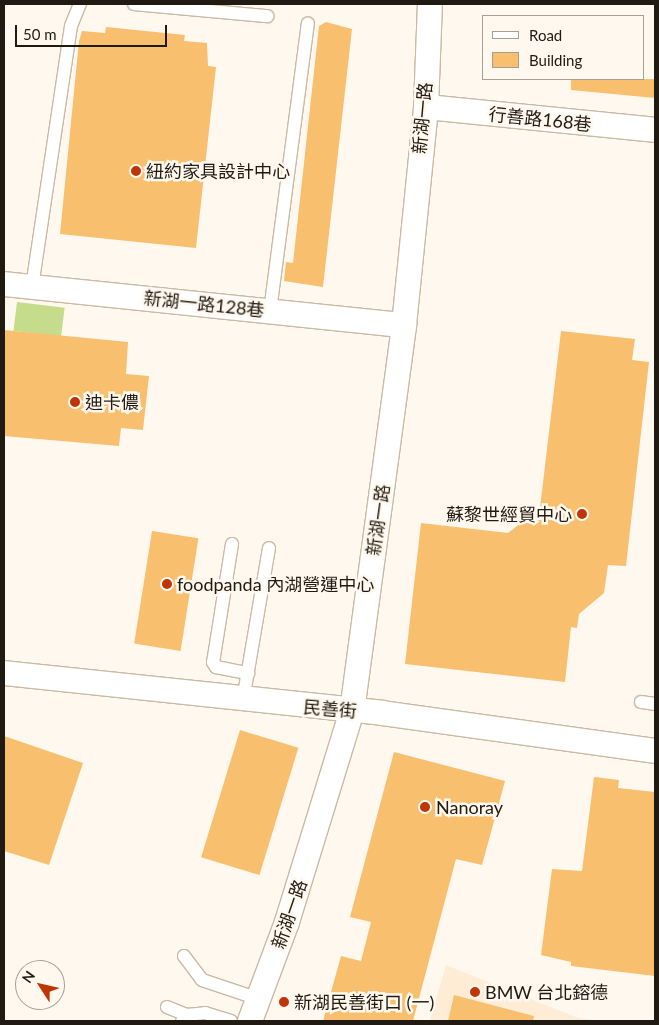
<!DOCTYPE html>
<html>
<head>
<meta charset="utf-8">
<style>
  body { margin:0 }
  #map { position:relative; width:659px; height:1025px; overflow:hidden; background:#fff8ee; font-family:Lato,"Noto Sans TC",sans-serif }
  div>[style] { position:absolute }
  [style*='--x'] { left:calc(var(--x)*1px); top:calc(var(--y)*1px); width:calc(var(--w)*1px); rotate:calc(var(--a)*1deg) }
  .built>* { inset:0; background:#feecd5 }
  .green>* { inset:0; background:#c5dc8d; transform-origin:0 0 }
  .building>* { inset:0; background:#f8bf6e; transform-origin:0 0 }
  .roads { filter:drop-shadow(1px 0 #cab9a3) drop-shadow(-1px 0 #cab9a3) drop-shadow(0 1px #cab9a3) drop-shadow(0 -1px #cab9a3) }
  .service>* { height:12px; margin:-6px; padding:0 6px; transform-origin:6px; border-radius:6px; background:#fff }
  .minor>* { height:24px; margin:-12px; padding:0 12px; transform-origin:12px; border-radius:12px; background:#fff }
  .dots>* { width:14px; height:14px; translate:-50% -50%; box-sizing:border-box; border:2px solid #fff8ee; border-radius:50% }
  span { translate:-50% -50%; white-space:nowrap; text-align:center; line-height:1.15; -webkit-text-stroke:5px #fff8ee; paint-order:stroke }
  .street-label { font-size:18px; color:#201a12 }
  .poi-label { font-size:18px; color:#201a12 }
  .left { translate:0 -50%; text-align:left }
  .right { translate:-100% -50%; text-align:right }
  .frame { position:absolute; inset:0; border:5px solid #201a12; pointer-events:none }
  .legend { position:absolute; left:482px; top:15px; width:162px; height:65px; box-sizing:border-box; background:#fff8ee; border:1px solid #a69f96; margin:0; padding:6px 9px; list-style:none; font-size:15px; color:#201a12 }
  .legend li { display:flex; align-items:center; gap:10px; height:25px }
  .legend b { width:25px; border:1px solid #a69f96 }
  .north { position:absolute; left:15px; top:960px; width:50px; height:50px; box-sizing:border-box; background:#fff8ee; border:1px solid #a69f96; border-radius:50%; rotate:305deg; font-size:14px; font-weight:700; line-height:20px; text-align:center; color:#201a12 }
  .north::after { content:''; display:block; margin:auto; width:18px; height:22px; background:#be3506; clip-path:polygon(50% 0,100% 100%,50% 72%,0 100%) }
  .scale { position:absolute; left:15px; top:25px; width:152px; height:22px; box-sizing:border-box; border:2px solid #201a12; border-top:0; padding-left:6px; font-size:15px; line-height:18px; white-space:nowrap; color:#201a12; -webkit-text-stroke:4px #fff8ee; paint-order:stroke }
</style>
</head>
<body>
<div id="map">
  <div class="built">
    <i style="clip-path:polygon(446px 965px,578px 1018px,601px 1021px,430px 1021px)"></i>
  </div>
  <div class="green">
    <i style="left:17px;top:302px;width:48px;height:29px;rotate:7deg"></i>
  </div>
  <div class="building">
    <i style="clip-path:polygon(326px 22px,352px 29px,323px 287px,284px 281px,286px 262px,293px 263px,319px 26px)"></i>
    <i style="clip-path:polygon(106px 27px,185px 35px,184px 41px,207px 43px,208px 66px,216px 67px,196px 248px,60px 234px,79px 41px,82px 31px,105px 33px)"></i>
    <i style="clip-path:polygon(571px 79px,655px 79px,655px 98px,571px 90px)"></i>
    <i style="clip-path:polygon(4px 330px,128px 342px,126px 374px,149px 376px,143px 430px,121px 428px,119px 446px,4px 436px)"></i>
    <i style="clip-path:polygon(561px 331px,635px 339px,632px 360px,649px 362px,626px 566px,608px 565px,604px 593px,579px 614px,577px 628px,571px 627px,565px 682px,405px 664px,421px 523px,508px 533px,540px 508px)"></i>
    <i style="left:152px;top:531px;width:47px;height:114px;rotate:9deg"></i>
    <i style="left:240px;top:730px;width:61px;height:133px;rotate:17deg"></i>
    <i style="clip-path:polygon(4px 736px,83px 763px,49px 865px,4px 851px)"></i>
    <i style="clip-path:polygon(394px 752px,505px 781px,482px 865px,456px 859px,413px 1021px,323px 1021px,341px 956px,361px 961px,371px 922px,350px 917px)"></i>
    <i style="clip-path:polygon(594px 777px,619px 780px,618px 788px,655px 792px,655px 976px,571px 966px,571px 962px,541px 955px,552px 869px,582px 871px)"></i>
    <i style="clip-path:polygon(454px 995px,534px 1016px,533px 1021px,448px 1021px)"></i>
  </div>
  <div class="roads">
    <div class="service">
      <i style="--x:134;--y:4;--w:134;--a:5.2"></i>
      <i style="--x:32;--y:287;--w:264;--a:-81.5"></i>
      <i style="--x:71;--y:26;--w:24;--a:-68"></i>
      <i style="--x:270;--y:311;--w:290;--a:-82.5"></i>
      <i style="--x:232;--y:544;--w:120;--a:99.1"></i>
      <i style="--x:213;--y:662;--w:6;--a:59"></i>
      <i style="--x:216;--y:667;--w:33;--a:11"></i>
      <i style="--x:243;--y:700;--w:154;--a:-80.3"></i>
      <i style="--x:641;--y:702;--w:14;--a:8"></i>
      <i style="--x:184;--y:956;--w:30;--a:53"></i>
      <i style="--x:202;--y:980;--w:60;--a:18.4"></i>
      <i style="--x:167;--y:1007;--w:22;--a:22"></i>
      <i style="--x:182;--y:1021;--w:8;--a:-50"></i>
      <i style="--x:187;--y:1015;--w:18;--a:-6"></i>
      <i style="--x:205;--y:1013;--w:27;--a:17"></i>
    </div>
    <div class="minor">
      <i style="--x:426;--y:107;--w:230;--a:5.7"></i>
      <i style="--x:4;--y:284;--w:402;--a:5.9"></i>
      <i style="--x:4;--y:673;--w:380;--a:6"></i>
      <i style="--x:382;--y:713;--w:276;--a:7.9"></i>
      <i style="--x:250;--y:1021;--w:106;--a:-69.5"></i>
      <i style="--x:287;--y:922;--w:221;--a:-72.9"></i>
      <i style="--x:352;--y:711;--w:389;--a:-82.3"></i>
      <i style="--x:404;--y:325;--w:219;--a:-84.2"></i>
      <i style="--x:426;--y:107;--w:103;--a:-87.8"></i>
    </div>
  </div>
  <div class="dots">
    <i style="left:136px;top:171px;background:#be3506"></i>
    <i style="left:75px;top:402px;background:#be3506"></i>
    <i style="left:582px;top:514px;background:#be3506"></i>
    <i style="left:167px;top:584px;background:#be3506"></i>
    <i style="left:425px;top:807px;background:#be3506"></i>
    <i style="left:475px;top:992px;background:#be3506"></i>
    <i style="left:284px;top:1002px;background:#be3506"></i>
  </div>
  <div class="street-label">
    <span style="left:422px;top:118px;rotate:-85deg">新湖一路</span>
    <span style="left:540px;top:119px;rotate:6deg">行善路168巷</span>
    <span style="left:204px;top:304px;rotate:6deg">新湖一路128巷</span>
    <span style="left:378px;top:520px;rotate:-82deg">新湖一路</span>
    <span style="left:330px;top:709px;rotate:5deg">民善街</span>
    <span style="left:289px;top:914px;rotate:-71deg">新湖一路</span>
  </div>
  <div class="poi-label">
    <span class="left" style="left:146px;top:171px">紐約家具設計中心</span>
    <span class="left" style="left:85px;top:402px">迪卡儂</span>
    <span class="right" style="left:572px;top:514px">蘇黎世經貿中心</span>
    <span class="left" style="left:177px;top:584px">foodpanda 內湖營運中心</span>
    <span class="left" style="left:436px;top:807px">Nanoray</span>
    <span class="left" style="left:485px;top:992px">BMW 台北鎔德</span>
    <span class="left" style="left:294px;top:1002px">新湖民善街口 (一)</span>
  </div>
  <div class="frame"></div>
  <ul class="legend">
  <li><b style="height:6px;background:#fff"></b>Road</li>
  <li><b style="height:14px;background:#f8bf6e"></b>Building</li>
  </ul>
  <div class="north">N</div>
  <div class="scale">50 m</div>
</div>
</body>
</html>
